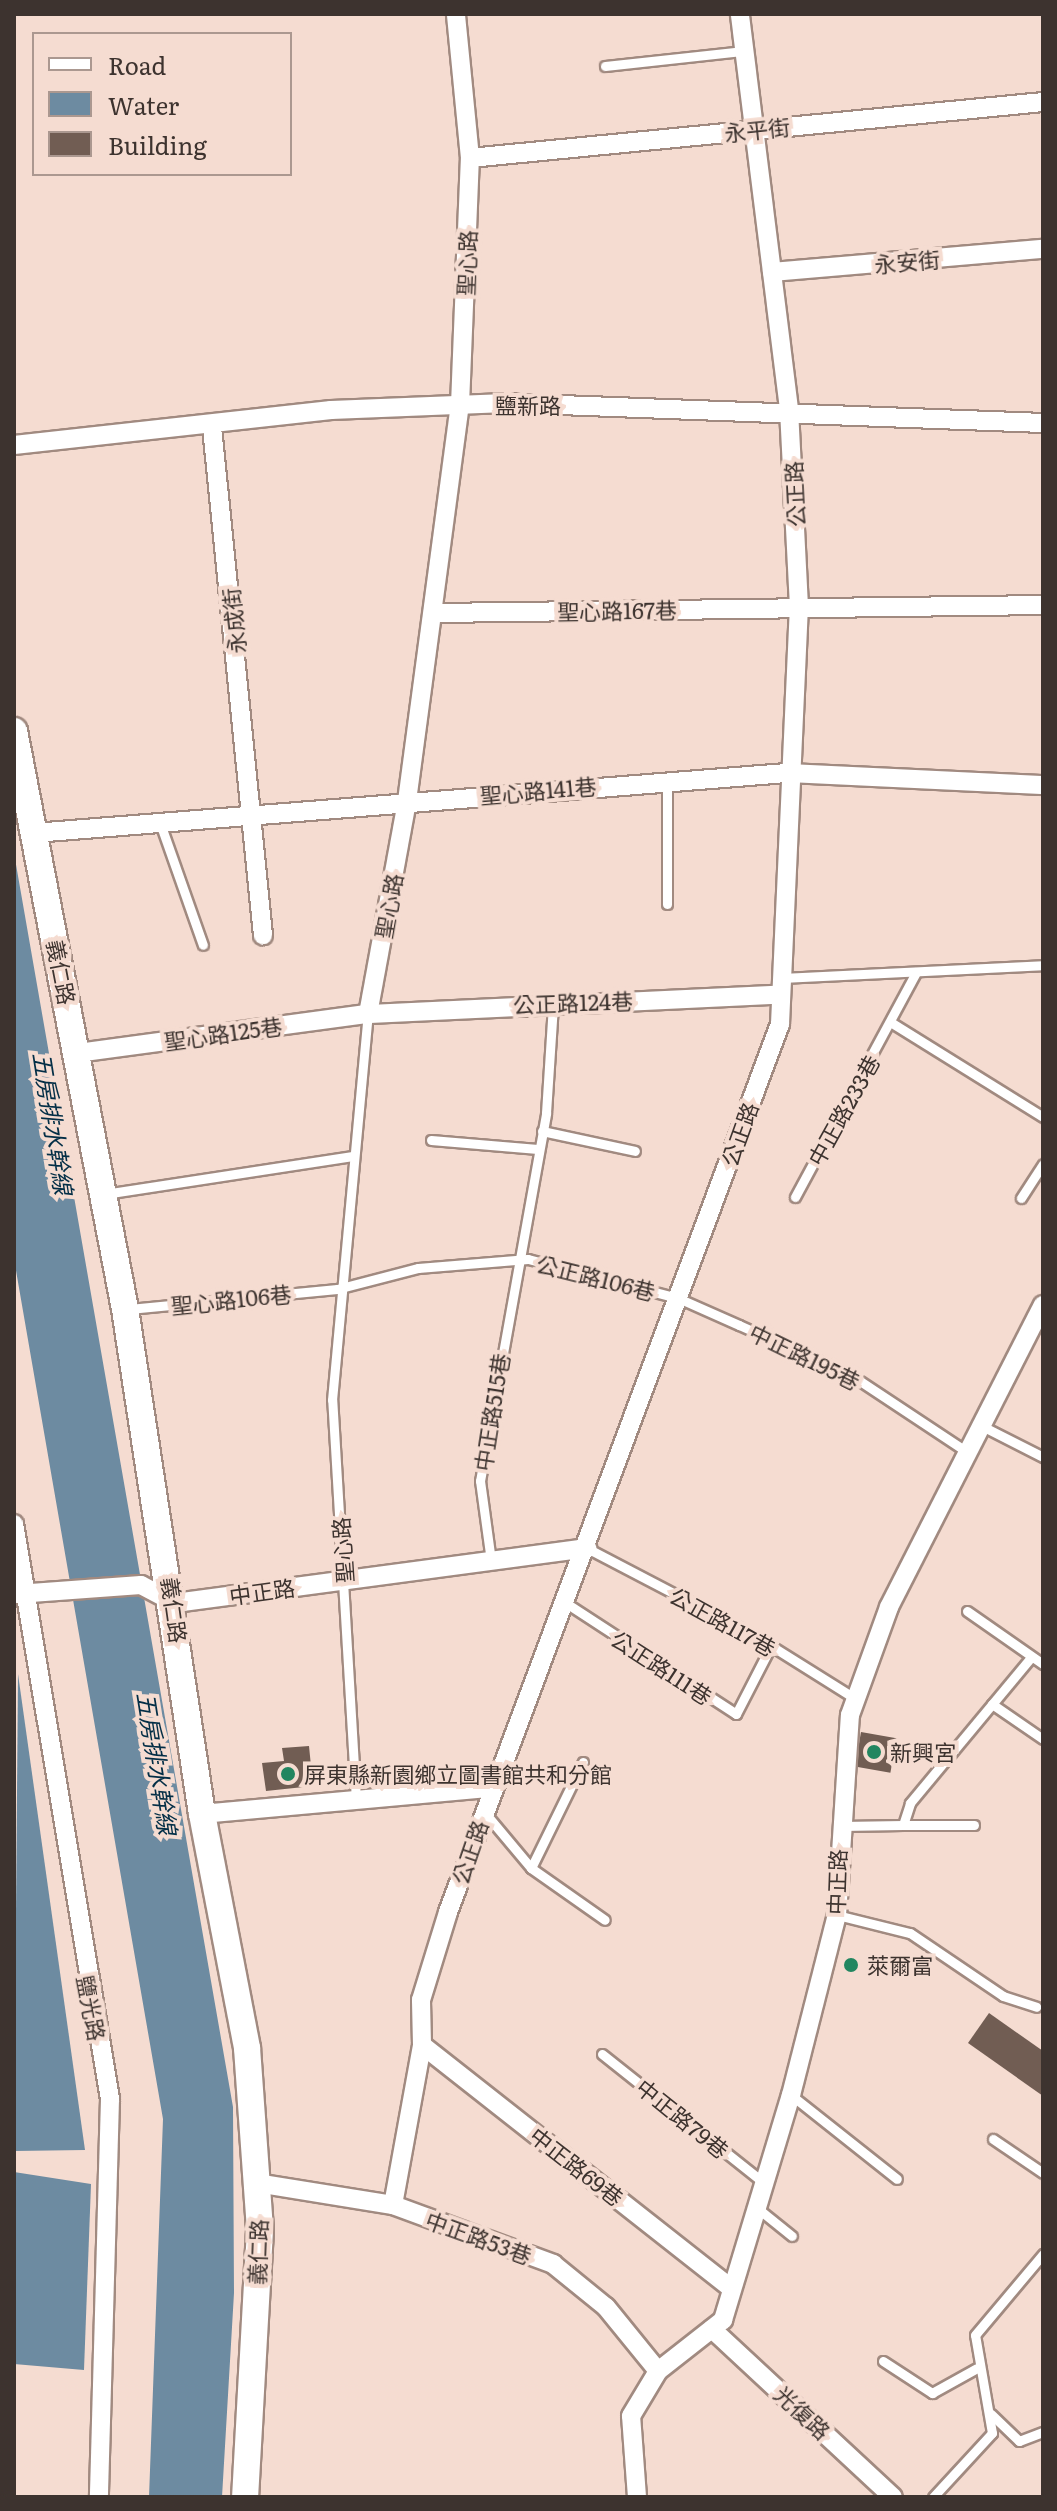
<!DOCTYPE html>
<html>
<head>
<meta charset="utf-8">
<style>
  body { margin:0 }
  #map { position:relative; width:1057px; height:2511px; overflow:hidden; background:#f5dcd1; font-family:Literata,"Noto Sans TC",serif }
  div>[style] { position:absolute }
  [style*='--x'] { left:calc(var(--x)*1px); top:calc(var(--y)*1px); width:calc(var(--w)*1px); rotate:calc(var(--a)*1deg) }
  .water>* { inset:0; background:#6d8ba1 }
  .building>* { inset:0; background:#715d53; transform-origin:0 0 }
  .roads { filter:drop-shadow(2px 0 #a18a80) drop-shadow(-2px 0 #a18a80) drop-shadow(0 2px #a18a80) drop-shadow(0 -2px #a18a80) }
  .lane>* { height:9px; margin:-4.5px; padding:0 4.5px; transform-origin:4.5px; border-radius:4.5px; background:#fff }
  .street>* { height:18px; margin:-9px; padding:0 9px; transform-origin:9px; border-radius:9px; background:#fff }
  .secondary>* { height:26px; margin:-13px; padding:0 13px; transform-origin:13px; border-radius:13px; background:#fff }
  .dots>* { width:22px; height:22px; translate:-50% -50%; box-sizing:border-box; border:4px solid #f5dcd1; border-radius:50% }
  span { translate:-50% -50%; white-space:nowrap; text-align:center; line-height:1.15; -webkit-text-stroke:8px #f5dcd1; paint-order:stroke }
  .street-label { font-size:22px; color:#3d332f }
  .poi-label { font-size:22px; color:#3d332f }
  .left { translate:0 -50%; text-align:left }
  .water-label { font-size:24px; color:#032e46; font-style:italic }
  .frame { position:absolute; inset:0; border:16px solid #3d332f; pointer-events:none }
  .legend { position:absolute; left:32px; top:32px; width:260px; height:144px; box-sizing:border-box; background:#f5dcd1; border:2px solid #ab9890; margin:0; padding:10px 14px; list-style:none; font-size:24px; color:#3d332f }
  .legend li { display:flex; align-items:center; gap:16px; height:40px }
  .legend b { width:40px; border:2px solid #ab9890 }
</style>
</head>
<body>
<div id="map">
  <div class="water">
    <i style="clip-path:polygon(14px 853px,233px 2107px,234px 2293px,222px 2497px,149px 2497px,163px 2119px,14px 1259px)"></i>
    <i style="clip-path:polygon(18px 1674px,85px 2150px,14px 2151px)"></i>
    <i style="clip-path:polygon(14px 2172px,91px 2184px,84px 2370px,14px 2364px)"></i>
  </div>
  <div class="building">
    <i style="left:861px;top:1732px;width:36px;height:35px;rotate:10deg"></i>
    <i style="clip-path:polygon(309px 1746px,313px 1786px,266px 1791px,262px 1763px,284px 1761px,282px 1748px)"></i>
    <i style="clip-path:polygon(989px 2013px,1043px 2051px,1043px 2096px,968px 2043px)"></i>
  </div>
  <div class="roads">
    <div class="lane">
      <i style="--x:605;--y:66;--w:140;--a:-6.2"></i>
      <i style="--x:667;--y:783;--w:121;--a:90"></i>
      <i style="--x:160;--y:823;--w:129;--a:70.6"></i>
      <i style="--x:781;--y:978;--w:262;--a:-2.8"></i>
      <i style="--x:892;--y:1023;--w:178;--a:31.9"></i>
      <i style="--x:542;--y:1131;--w:95;--a:12.1"></i>
      <i style="--x:431;--y:1140;--w:107;--a:4.8"></i>
      <i style="--x:104;--y:1194;--w:252;--a:-8.7"></i>
      <i style="--x:795;--y:1197;--w:255;--a:-61.7"></i>
      <i style="--x:1021;--y:1198;--w:40;--a:-57.1"></i>
      <i style="--x:129;--y:1309;--w:209;--a:-5.5"></i>
      <i style="--x:337;--y:1289;--w:84;--a:-14.5"></i>
      <i style="--x:418;--y:1268;--w:110;--a:-4.7"></i>
      <i style="--x:528;--y:1259;--w:155;--a:14.6"></i>
      <i style="--x:678;--y:1298;--w:67;--a:23.9"></i>
      <i style="--x:739;--y:1325;--w:123;--a:24.1"></i>
      <i style="--x:851;--y:1375;--w:138;--a:33.5"></i>
      <i style="--x:980;--y:1425;--w:71;--a:26.9"></i>
      <i style="--x:587;--y:1548;--w:192;--a:27.6"></i>
      <i style="--x:757;--y:1637;--w:117;--a:32.1"></i>
      <i style="--x:491;--y:1561;--w:81;--a:-97.8"></i>
      <i style="--x:480;--y:1481;--w:374;--a:-79.8"></i>
      <i style="--x:546;--y:1113;--w:109;--a:-86.3"></i>
      <i style="--x:566;--y:1603;--w:203;--a:33.1"></i>
      <i style="--x:736;--y:1714;--w:76;--a:-62.8"></i>
      <i style="--x:967;--y:1611;--w:93;--a:34.9"></i>
      <i style="--x:992;--y:1704;--w:62;--a:34.5"></i>
      <i style="--x:356;--y:1800;--w:401;--a:-93.4"></i>
      <i style="--x:332;--y:1400;--w:388;--a:-84.7"></i>
      <i style="--x:485;--y:1813;--w:72;--a:50.1"></i>
      <i style="--x:531;--y:1868;--w:90;--a:35.1"></i>
      <i style="--x:903;--y:1825;--w:71;--a:0"></i>
      <i style="--x:841;--y:1826;--w:62;--a:-0.9"></i>
      <i style="--x:903;--y:1825;--w:23;--a:-72"></i>
      <i style="--x:910;--y:1803;--w:190;--a:-50.3"></i>
      <i style="--x:531;--y:1868;--w:118;--a:-63.9"></i>
      <i style="--x:837;--y:1915;--w:75;--a:13.9"></i>
      <i style="--x:910;--y:1933;--w:112;--a:34.1"></i>
      <i style="--x:1003;--y:1996;--w:35;--a:18"></i>
      <i style="--x:602;--y:2054;--w:207;--a:38.5"></i>
      <i style="--x:791;--y:2095;--w:135;--a:38.4"></i>
      <i style="--x:993;--y:2139;--w:60;--a:34.2"></i>
      <i style="--x:756;--y:2207;--w:46;--a:38.9"></i>
      <i style="--x:883;--y:2361;--w:59;--a:33.1"></i>
      <i style="--x:932;--y:2393;--w:51;--a:-29.1"></i>
      <i style="--x:991;--y:2414;--w:39;--a:44"></i>
      <i style="--x:1019;--y:2441;--w:26;--a:-21"></i>
      <i style="--x:933;--y:2497;--w:87;--a:-47.3"></i>
      <i style="--x:992;--y:2433;--w:99;--a:-99.8"></i>
      <i style="--x:975;--y:2335;--w:106;--a:-50"></i>
    </div>
    <div class="street">
      <i style="--x:470;--y:158;--w:576;--a:-5.58"></i>
      <i style="--x:772;--y:272;--w:272;--a:-4.9"></i>
      <i style="--x:212;--y:427;--w:511;--a:84.27"></i>
      <i style="--x:14;--y:445;--w:319;--a:-6.3"></i>
      <i style="--x:331;--y:410;--w:175;--a:-2.3"></i>
      <i style="--x:506;--y:403;--w:537;--a:2.13"></i>
      <i style="--x:435;--y:613;--w:608;--a:-0.75"></i>
      <i style="--x:34;--y:833;--w:755;--a:-4.56"></i>
      <i style="--x:787;--y:773;--w:256;--a:2.7"></i>
      <i style="--x:368;--y:1014;--w:217;--a:-79.6"></i>
      <i style="--x:407;--y:801;--w:400;--a:-82.4"></i>
      <i style="--x:460;--y:405;--w:247;--a:-87.7"></i>
      <i style="--x:470;--y:158;--w:145;--a:-95.6"></i>
      <i style="--x:78;--y:1053;--w:293;--a:-7.7"></i>
      <i style="--x:368;--y:1014;--w:410;--a:-2.7"></i>
      <i style="--x:14;--y:1524;--w:583;--a:80.52"></i>
      <i style="--x:110;--y:2099;--w:398;--a:91.6"></i>
      <i style="--x:17;--y:1594;--w:124;--a:-4.2"></i>
      <i style="--x:141;--y:1585;--w:38;--a:28"></i>
      <i style="--x:175;--y:1603;--w:416;--a:-7.6"></i>
      <i style="--x:202;--y:1814;--w:289;--a:-5.2"></i>
      <i style="--x:422;--y:2045;--w:393;--a:38.2"></i>
      <i style="--x:257;--y:2183;--w:138;--a:9.2"></i>
      <i style="--x:393;--y:2205;--w:171;--a:20.2"></i>
      <i style="--x:553;--y:2264;--w:68;--a:39.1"></i>
      <i style="--x:606;--y:2307;--w:82;--a:50.9"></i>
      <i style="--x:393;--y:2205;--w:163;--a:-79.7"></i>
      <i style="--x:422;--y:2045;--w:45;--a:-91.3"></i>
      <i style="--x:421;--y:2000;--w:92;--a:-72.9"></i>
      <i style="--x:448;--y:1912;--w:948;--a:-69.5"></i>
      <i style="--x:780;--y:1024;--w:417;--a:-87.4"></i>
      <i style="--x:799;--y:607;--w:198;--a:-92.9"></i>
      <i style="--x:789;--y:409;--w:398;--a:-97.1"></i>
      <i style="--x:712;--y:2329;--w:247;--a:42.9"></i>
      <i style="--x:637;--y:2497;--w:81;--a:-94.2"></i>
      <i style="--x:631;--y:2416;--w:52;--a:-59"></i>
      <i style="--x:658;--y:2371;--w:83;--a:-38.1"></i>
      <i style="--x:723;--y:2320;--w:235;--a:-73.2"></i>
      <i style="--x:791;--y:2095;--w:186;--a:-75.7"></i>
      <i style="--x:837;--y:1915;--w:200;--a:-86.3"></i>
      <i style="--x:850;--y:1715;--w:115;--a:-70.1"></i>
      <i style="--x:889;--y:1607;--w:339;--a:-63"></i>
    </div>
    <div class="secondary">
      <i style="--x:14;--y:731;--w:589;--a:79.13"></i>
      <i style="--x:125;--y:1309;--w:511;--a:81.33"></i>
      <i style="--x:202;--y:1814;--w:238;--a:79.1"></i>
      <i style="--x:247;--y:2048;--w:182;--a:85.9"></i>
      <i style="--x:260;--y:2230;--w:267;--a:93.2"></i>
    </div>
  </div>
  <div class="dots">
    <i style="left:874px;top:1752px;background:#228660"></i>
    <i style="left:288px;top:1774px;background:#228660"></i>
    <i style="left:851px;top:1965px;background:#228660"></i>
  </div>
  <div class="street-label">
    <span style="left:757px;top:129px;rotate:-6deg">永平街</span>
    <span style="left:907px;top:261px;rotate:-5deg">永安街</span>
    <span style="left:466px;top:263px;rotate:-88deg">聖心路</span>
    <span style="left:528px;top:405px">鹽新路</span>
    <span style="left:794px;top:494px;rotate:-93deg">公正路</span>
    <span style="left:617px;top:610px;rotate:-1deg">聖心路167巷</span>
    <span style="left:233px;top:621px;rotate:-96deg">永成街</span>
    <span style="left:538px;top:790px;rotate:-5deg">聖心路141巷</span>
    <span style="left:388px;top:906px;rotate:-80deg">聖心路</span>
    <span style="left:62px;top:972px;rotate:79deg">義仁路</span>
    <span style="left:573px;top:1002px;rotate:-2deg">公正路124巷</span>
    <span style="left:223px;top:1033px;rotate:-8deg">聖心路125巷</span>
    <span style="left:843px;top:1110px;rotate:-61deg">中正路233巷</span>
    <span style="left:739px;top:1134px;rotate:-70deg">公正路</span>
    <span style="left:596px;top:1277px;rotate:14deg">公正路106巷</span>
    <span style="left:231px;top:1299px;rotate:-6deg">聖心路106巷</span>
    <span style="left:805px;top:1356px;rotate:26deg">中正路195巷</span>
    <span style="left:491px;top:1412px;rotate:-81deg">中正路515巷</span>
    <span style="left:342px;top:1550px;rotate:-94deg">聖心路</span>
    <span style="left:262px;top:1591px;rotate:-8deg">中正路</span>
    <span style="left:175px;top:1610px;rotate:82deg">義仁路</span>
    <span style="left:723px;top:1621px;rotate:29deg">公正路117巷</span>
    <span style="left:662px;top:1667px;rotate:33deg">公正路111巷</span>
    <span style="left:469px;top:1852px;rotate:-71deg">公正路</span>
    <span style="left:836px;top:1882px;rotate:-88deg">中正路</span>
    <span style="left:92px;top:2008px;rotate:79deg">鹽光路</span>
    <span style="left:683px;top:2118px;rotate:39deg">中正路79巷</span>
    <span style="left:577px;top:2166px;rotate:38deg">中正路69巷</span>
    <span style="left:479px;top:2237px;rotate:20deg">中正路53巷</span>
    <span style="left:257px;top:2252px;rotate:-88deg">義仁路</span>
    <span style="left:803px;top:2412px;rotate:43deg">光復路</span>
  </div>
  <div class="poi-label">
    <span class="left" style="left:890px;top:1752px">新興宮</span>
    <span class="left" style="left:304px;top:1774px">屏東縣新園鄉立圖書館共和分館</span>
    <span class="left" style="left:867px;top:1965px">萊爾富</span>
  </div>
  <div class="water-label">
    <span style="left:54px;top:1123px;rotate:81deg">五房排水幹線</span>
    <span style="left:158px;top:1763px;rotate:81deg">五房排水幹線</span>
  </div>
  <div class="frame"></div>
  <ul class="legend">
  <li><b style="height:10px;background:#fff"></b>Road</li>
  <li><b style="height:22px;background:#6d8ba1"></b>Water</li>
  <li><b style="height:22px;background:#715d53"></b>Building</li>
  </ul>
</div>
</body>
</html>
